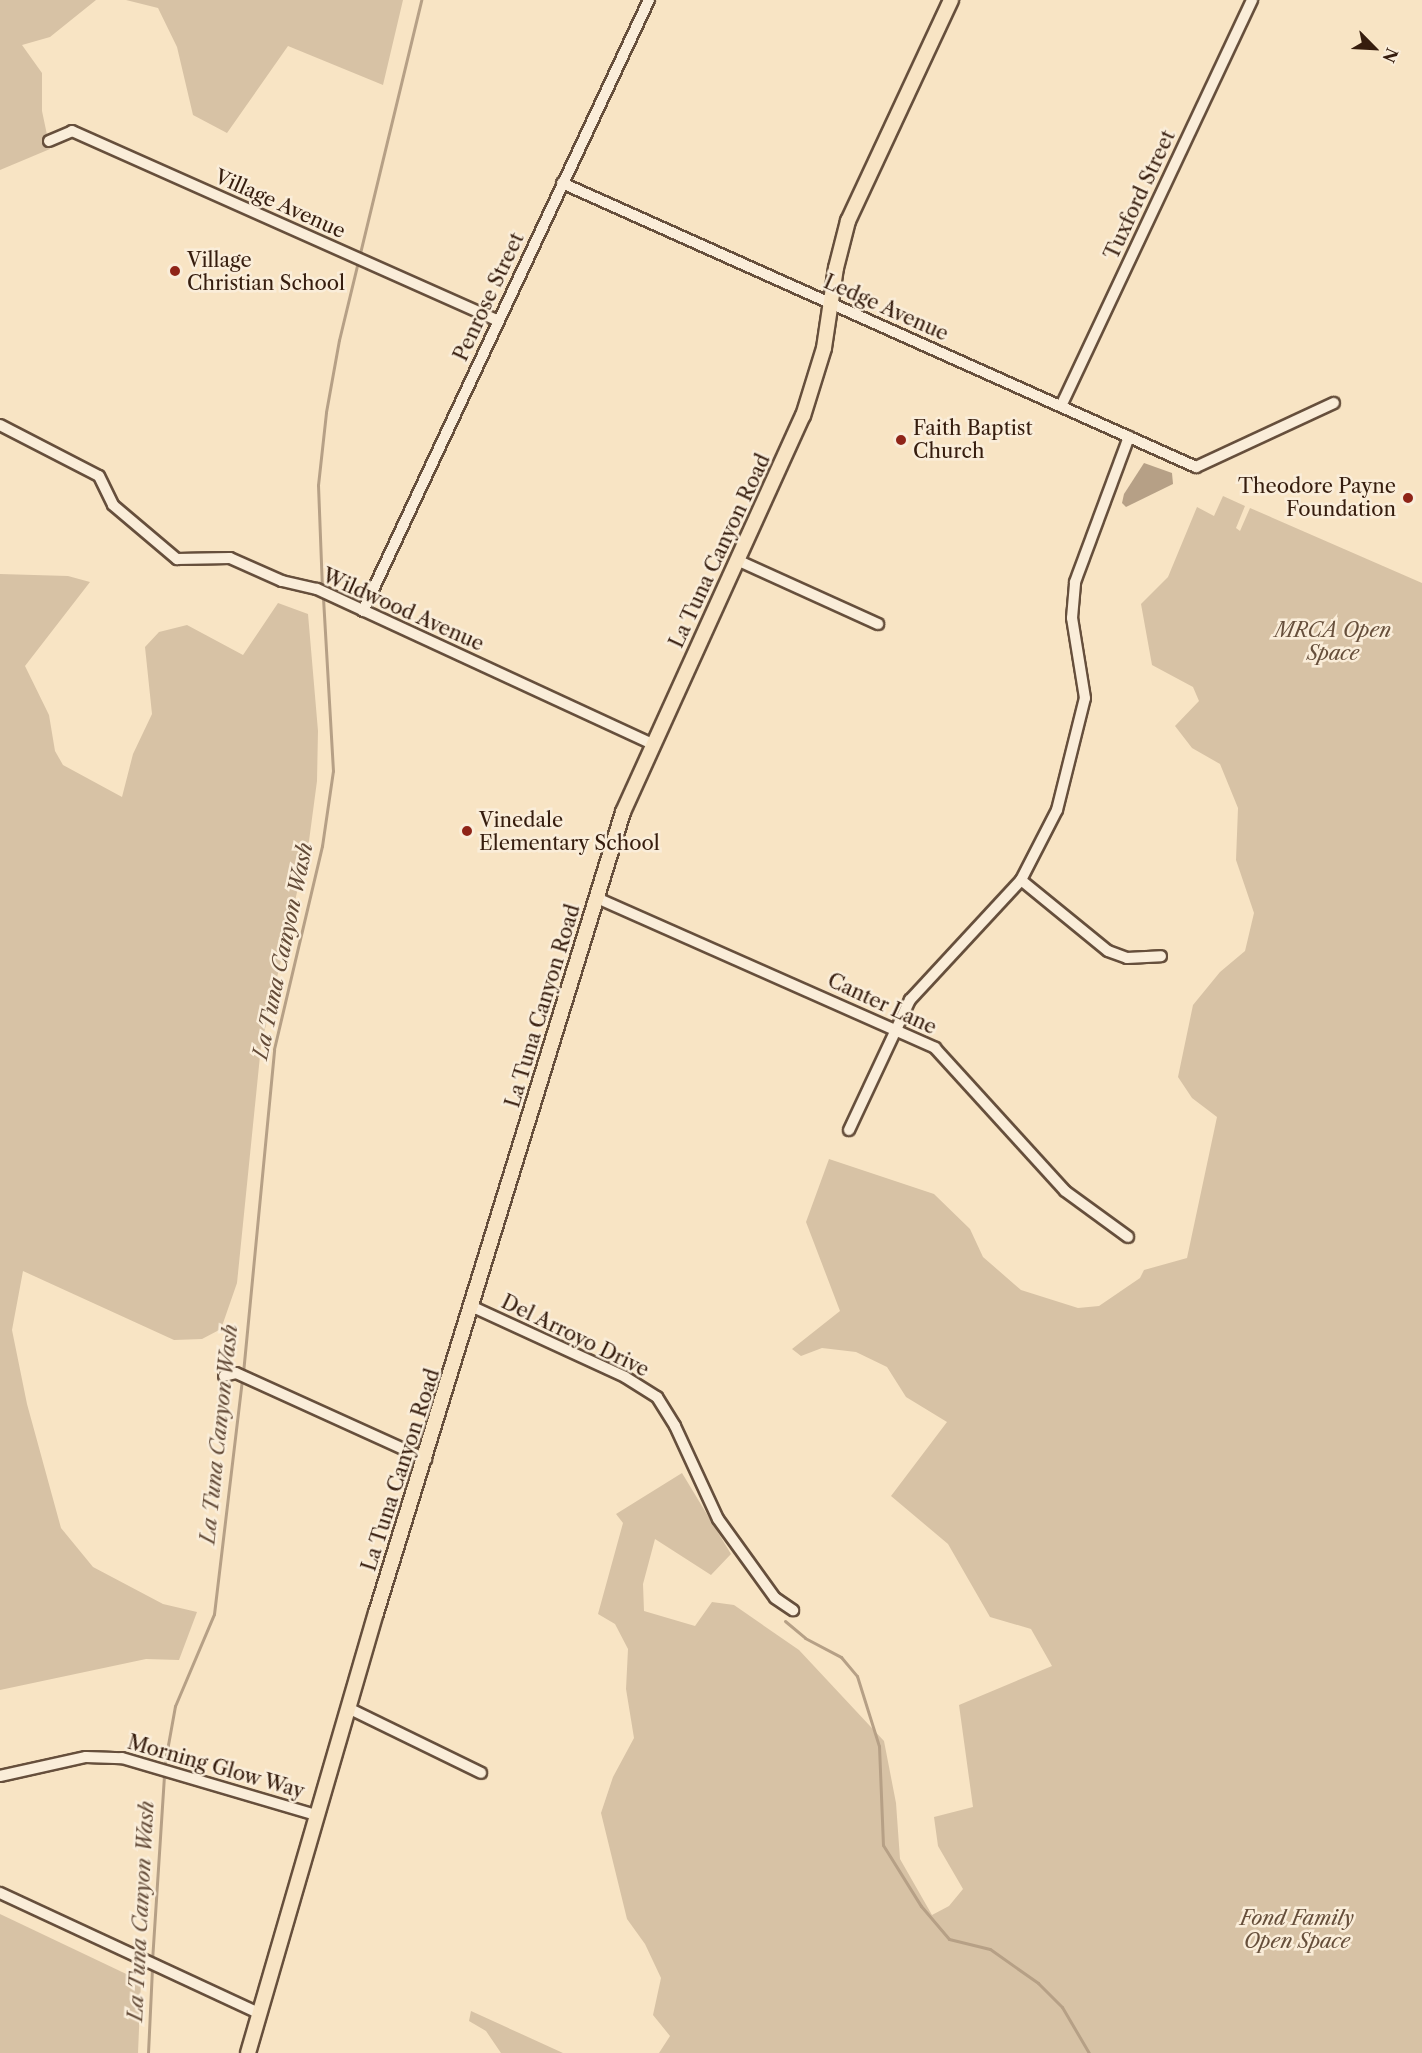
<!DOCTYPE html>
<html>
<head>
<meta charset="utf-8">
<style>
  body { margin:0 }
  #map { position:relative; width:1422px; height:2053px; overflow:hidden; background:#f8e4c4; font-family:"Libre Caslon Text",serif }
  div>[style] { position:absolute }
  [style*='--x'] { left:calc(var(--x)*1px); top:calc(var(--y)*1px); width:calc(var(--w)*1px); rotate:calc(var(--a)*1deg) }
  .green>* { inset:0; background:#d7c2a5 }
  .water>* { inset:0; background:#b6a086 }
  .stream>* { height:3px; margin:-1.5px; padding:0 1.5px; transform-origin:1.5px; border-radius:1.5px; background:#b6a086 }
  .roads { filter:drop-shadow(2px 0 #664f3c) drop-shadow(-2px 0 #664f3c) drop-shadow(0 2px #664f3c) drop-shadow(0 -2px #664f3c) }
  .minor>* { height:10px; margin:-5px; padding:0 5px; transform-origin:5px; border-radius:5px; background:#faedd9 }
  .major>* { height:14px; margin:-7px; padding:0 7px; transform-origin:7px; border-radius:7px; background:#f8e4c4 }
  .dots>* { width:16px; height:16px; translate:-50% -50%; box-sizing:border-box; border:3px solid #faedd9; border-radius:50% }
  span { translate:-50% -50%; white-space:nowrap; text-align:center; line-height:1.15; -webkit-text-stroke:5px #faedd9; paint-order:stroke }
  .street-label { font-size:20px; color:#361d0e }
  .poi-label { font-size:20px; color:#361d0e }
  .left { translate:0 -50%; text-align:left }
  .right { translate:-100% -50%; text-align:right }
  .park-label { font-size:20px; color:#664f3b; font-style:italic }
  .water-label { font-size:21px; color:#634b38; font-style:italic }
  .north { position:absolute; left:1344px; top:18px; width:60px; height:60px; -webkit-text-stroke:4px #faedd9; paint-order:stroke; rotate:114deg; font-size:16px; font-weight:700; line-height:24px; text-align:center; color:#361d0e }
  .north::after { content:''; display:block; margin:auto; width:21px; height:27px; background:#361d0e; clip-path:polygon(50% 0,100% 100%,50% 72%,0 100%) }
</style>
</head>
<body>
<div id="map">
  <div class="green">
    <i style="clip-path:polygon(0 0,96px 0,50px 37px,22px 45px,42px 73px,42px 111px,50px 149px,0 170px)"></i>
    <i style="clip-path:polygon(126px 0,403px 0,383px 85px,288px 46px,227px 133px,193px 115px,177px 47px,158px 8px)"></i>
    <i style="clip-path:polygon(1223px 496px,1245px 506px,1236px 528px,1240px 531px,1250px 508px,1422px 583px,1422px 2053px,659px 2053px,670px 2036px,653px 2015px,661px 1978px,645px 1944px,627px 1919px,601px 1813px,613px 1777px,634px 1738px,626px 1689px,628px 1649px,615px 1624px,598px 1614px,623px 1523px,616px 1514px,682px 1473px,731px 1554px,711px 1575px,655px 1539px,643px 1584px,644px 1611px,695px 1626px,712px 1602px,734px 1605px,799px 1650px,884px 1741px,896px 1803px,900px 1859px,932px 1915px,949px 1906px,963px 1889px,938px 1846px,934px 1817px,973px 1807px,959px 1705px,1052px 1666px,1031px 1629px,990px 1617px,948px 1544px,891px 1496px,947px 1422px,906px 1397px,887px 1367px,856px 1352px,822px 1348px,801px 1356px,792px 1349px,840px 1311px,806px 1222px,829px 1159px,934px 1194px,970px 1229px,983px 1257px,1021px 1290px,1078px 1308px,1099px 1306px,1140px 1278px,1144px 1270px,1187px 1258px,1217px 1117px,1192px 1098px,1178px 1077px,1193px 1005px,1220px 972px,1245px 951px,1254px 913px,1236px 860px,1238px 808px,1220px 764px,1192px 748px,1175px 726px,1199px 701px,1193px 687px,1152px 665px,1141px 604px,1168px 577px,1197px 507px,1214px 516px)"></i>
    <i style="clip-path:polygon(0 574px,68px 576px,90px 582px,25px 666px,49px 715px,55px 751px,63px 765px,122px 797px,133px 754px,152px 714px,145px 647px,159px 632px,187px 625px,243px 655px,278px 603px,308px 614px,318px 731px,317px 781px,309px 841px,261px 1046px,237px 1283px,221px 1329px,202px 1339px,174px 1340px,23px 1271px,12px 1330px,27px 1404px,61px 1528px,93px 1567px,163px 1604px,197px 1612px,179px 1660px,146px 1659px,0 1690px)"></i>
    <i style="clip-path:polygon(0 1914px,141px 1981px,138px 2053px,0 2053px)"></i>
    <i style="clip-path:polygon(471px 2011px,563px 2053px,501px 2053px,486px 2031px,469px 2021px)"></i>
  </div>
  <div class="water">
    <i style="clip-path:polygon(1144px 463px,1172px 473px,1173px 484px,1126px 507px,1122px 503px,1124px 494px)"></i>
  </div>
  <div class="stream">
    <i style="--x:322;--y:589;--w:104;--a:-92.2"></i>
    <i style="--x:318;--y:485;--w:73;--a:-83.7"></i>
    <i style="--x:326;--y:412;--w:73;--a:-79.8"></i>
    <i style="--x:339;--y:340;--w:350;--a:-76.4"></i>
    <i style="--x:243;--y:1373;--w:325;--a:-84.5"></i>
    <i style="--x:274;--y:1049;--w:209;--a:-76.7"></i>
    <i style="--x:322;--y:846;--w:76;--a:-81.7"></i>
    <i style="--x:333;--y:771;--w:176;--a:-93.3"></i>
    <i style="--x:785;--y:1621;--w:26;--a:40"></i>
    <i style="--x:805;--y:1638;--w:41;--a:27.8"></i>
    <i style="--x:841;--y:1657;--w:25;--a:50"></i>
    <i style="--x:857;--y:1676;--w:73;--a:72.6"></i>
    <i style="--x:879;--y:1746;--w:99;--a:87.7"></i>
    <i style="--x:883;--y:1845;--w:72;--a:58.1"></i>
    <i style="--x:921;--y:1906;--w:43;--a:49.7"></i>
    <i style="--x:949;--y:1939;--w:42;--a:13.7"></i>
    <i style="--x:990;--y:1949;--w:59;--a:35.3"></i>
    <i style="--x:1038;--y:1983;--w:34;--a:45"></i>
    <i style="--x:1062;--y:2007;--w:53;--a:59.6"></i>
    <i style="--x:164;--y:1767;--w:62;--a:-79.8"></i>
    <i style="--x:175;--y:1706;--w:100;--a:-67"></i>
    <i style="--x:214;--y:1614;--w:237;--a:-83.2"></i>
    <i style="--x:152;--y:1961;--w:188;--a:-86.3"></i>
    <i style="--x:148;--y:2053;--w:85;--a:-87.3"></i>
  </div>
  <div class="roads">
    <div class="minor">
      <i style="--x:49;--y:141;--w:25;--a:-23"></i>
      <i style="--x:72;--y:131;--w:465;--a:24"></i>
      <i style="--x:562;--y:183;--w:695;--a:24.13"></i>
      <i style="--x:1196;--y:467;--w:152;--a:-24.9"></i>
      <i style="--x:1061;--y:406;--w:449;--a:-64.8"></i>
      <i style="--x:0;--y:425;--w:111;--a:27.3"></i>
      <i style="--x:99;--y:476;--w:32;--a:64"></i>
      <i style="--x:113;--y:505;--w:84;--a:40.2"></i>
      <i style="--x:177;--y:559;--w:53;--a:-1.1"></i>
      <i style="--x:230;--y:558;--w:57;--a:23.9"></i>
      <i style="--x:282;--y:581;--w:36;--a:13"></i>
      <i style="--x:317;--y:589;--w:368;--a:24.8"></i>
      <i style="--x:737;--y:560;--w:155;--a:24.4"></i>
      <i style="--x:363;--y:611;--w:675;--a:-64.92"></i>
      <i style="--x:1021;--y:880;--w:112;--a:39.2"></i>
      <i style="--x:1108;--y:951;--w:20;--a:20"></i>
      <i style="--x:1127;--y:958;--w:34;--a:-3"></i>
      <i style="--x:597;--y:898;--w:370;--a:23.9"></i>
      <i style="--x:935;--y:1048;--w:193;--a:47.7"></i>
      <i style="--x:1065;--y:1191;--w:78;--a:36.1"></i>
      <i style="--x:849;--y:1130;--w:144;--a:-64.9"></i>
      <i style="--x:910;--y:1000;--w:163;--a:-47.2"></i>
      <i style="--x:1021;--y:880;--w:79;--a:-62.8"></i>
      <i style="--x:1057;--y:810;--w:115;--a:-76"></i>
      <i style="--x:1085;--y:698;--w:81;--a:-99.2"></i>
      <i style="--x:1072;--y:618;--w:36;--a:-85"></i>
      <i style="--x:1075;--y:582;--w:155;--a:-69.6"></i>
      <i style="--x:473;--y:1307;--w:167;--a:24.7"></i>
      <i style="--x:625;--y:1377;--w:38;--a:32"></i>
      <i style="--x:657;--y:1397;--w:34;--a:58"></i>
      <i style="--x:675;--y:1426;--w:102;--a:65.2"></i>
      <i style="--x:718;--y:1519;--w:97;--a:54.2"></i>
      <i style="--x:775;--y:1598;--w:22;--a:34"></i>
      <i style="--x:224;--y:1376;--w:12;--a:-14"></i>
      <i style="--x:236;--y:1373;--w:209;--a:24.4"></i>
      <i style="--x:348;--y:1708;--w:148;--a:26"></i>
      <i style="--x:0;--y:1776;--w:88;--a:-12.5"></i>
      <i style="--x:86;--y:1757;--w:36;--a:2"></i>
      <i style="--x:122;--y:1758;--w:202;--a:16.4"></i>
      <i style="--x:0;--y:1893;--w:285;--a:24.9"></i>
    </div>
    <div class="major">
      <i style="--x:248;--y:2053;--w:458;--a:-73.8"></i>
      <i style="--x:376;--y:1613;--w:838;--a:-72.86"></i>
      <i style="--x:623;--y:812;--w:435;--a:-65.6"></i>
      <i style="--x:803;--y:416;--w:71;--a:-72.8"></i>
      <i style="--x:824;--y:348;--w:81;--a:-81.5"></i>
      <i style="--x:836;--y:268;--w:49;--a:-75.7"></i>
      <i style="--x:848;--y:221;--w:244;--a:-65"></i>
    </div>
  </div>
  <div class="dots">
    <i style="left:175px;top:271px;background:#8f2418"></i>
    <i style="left:901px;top:440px;background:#8f2418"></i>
    <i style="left:1408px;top:498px;background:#8f2418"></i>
    <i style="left:467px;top:831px;background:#8f2418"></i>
  </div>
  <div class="street-label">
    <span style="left:1140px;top:195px;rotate:-65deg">Tuxford Street</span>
    <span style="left:280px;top:204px;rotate:24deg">Village Avenue</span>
    <span style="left:489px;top:297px;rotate:-65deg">Penrose Street</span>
    <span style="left:886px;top:308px;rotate:24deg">Ledge Avenue</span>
    <span style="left:720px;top:551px;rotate:-65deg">La Tuna Canyon Road</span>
    <span style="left:403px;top:610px;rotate:24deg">Wildwood Avenue</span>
    <span style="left:882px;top:1004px;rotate:25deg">Canter Lane</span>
    <span style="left:543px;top:1006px;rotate:-73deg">La Tuna Canyon Road</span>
    <span style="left:575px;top:1336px;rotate:26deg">Del Arroyo Drive</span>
    <span style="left:401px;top:1470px;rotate:-72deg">La Tuna Canyon Road</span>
    <span style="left:216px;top:1767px;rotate:16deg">Morning Glow Way</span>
  </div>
  <div class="poi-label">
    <span class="left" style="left:187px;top:272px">Village<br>Christian School</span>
    <span class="left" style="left:913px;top:440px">Faith Baptist<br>Church</span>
    <span class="right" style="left:1396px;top:498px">Theodore Payne<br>Foundation</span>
    <span class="left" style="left:479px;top:832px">Vinedale<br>Elementary School</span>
  </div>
  <div class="park-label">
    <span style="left:1333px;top:642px">MRCA Open<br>Space</span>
    <span style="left:1297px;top:1930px">Fond Family<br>Open Space</span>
  </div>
  <div class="water-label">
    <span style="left:283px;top:951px;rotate:-78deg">La Tuna Canyon Wash</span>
    <span style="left:219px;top:1434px;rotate:-84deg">La Tuna Canyon Wash</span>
    <span style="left:141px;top:1911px;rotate:-87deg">La Tuna Canyon Wash</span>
  </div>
  <div class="north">N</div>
</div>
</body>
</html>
